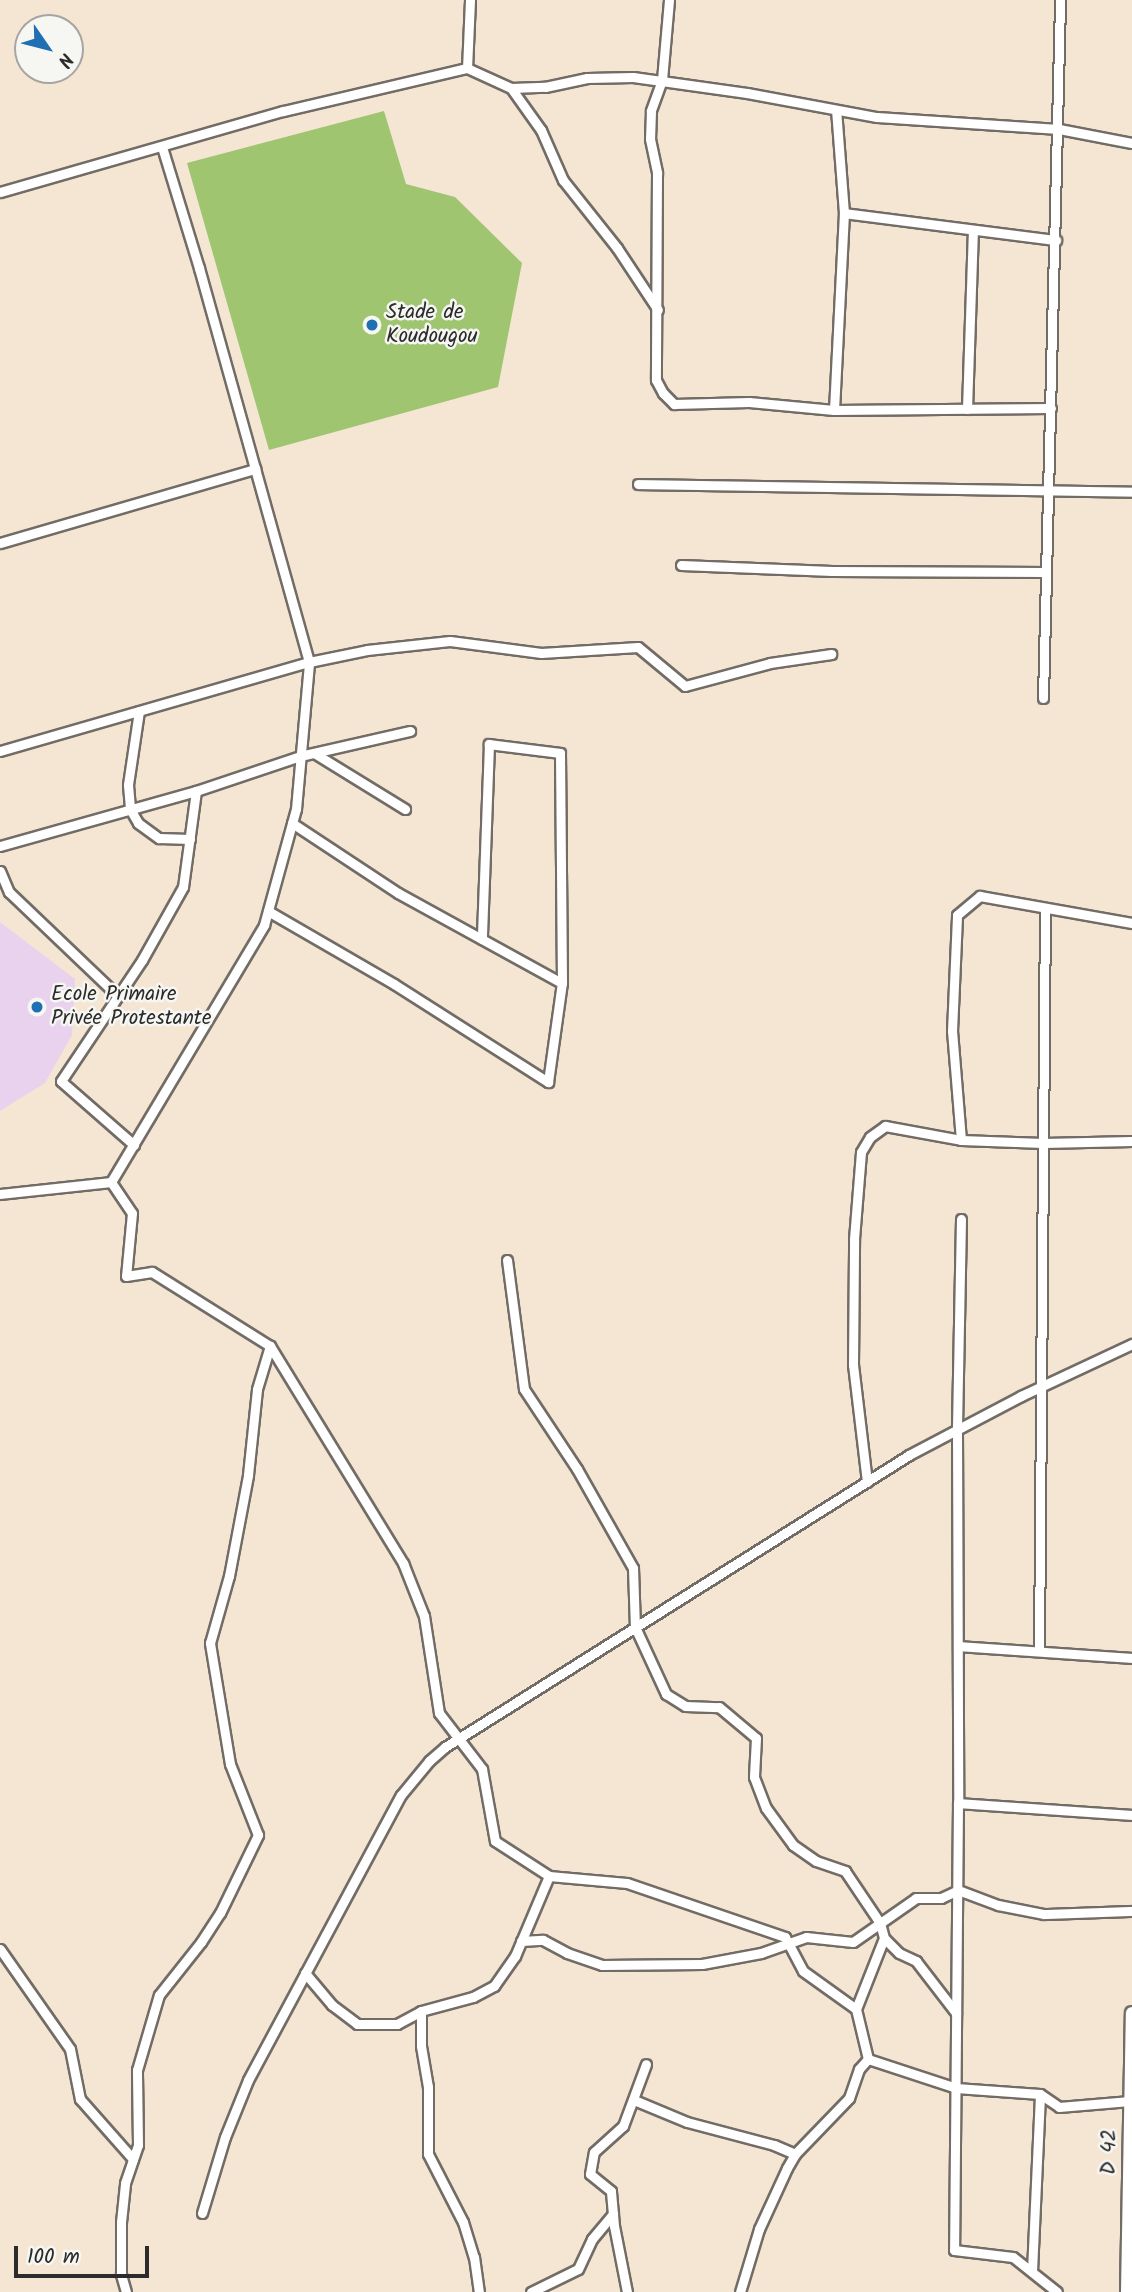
<!DOCTYPE html>
<html>
<head>
<meta charset="utf-8">
<style>
  body { margin:0 }
  #map { position:relative; width:1132px; height:2292px; overflow:hidden; background:#f5e6d3; font-family:Kalam,sans-serif }
  div>[style] { position:absolute }
  [style*='--x'] { left:calc(var(--x)*1px); top:calc(var(--y)*1px); width:calc(var(--w)*1px); rotate:calc(var(--a)*1deg) }
  .built>* { inset:0; background:#e8d2ee }
  .green>* { inset:0; background:#9fc570 }
  .roads { filter:drop-shadow(2px 0 #726c66) drop-shadow(-2px 0 #726c66) drop-shadow(0 2px #726c66) drop-shadow(0 -2px #726c66) }
  .street>* { height:9px; margin:-4.5px; padding:0 4.5px; transform-origin:4.5px; border-radius:4.5px; background:#fff }
  .secondary>* { height:12px; margin:-6px; padding:0 6px; transform-origin:6px; border-radius:6px; background:#fff }
  .dots>* { width:19px; height:19px; translate:-50% -50%; box-sizing:border-box; border:4px solid #f6f6f2; border-radius:50% }
  span { translate:-50% -50%; white-space:nowrap; text-align:center; line-height:1.15; -webkit-text-stroke:5px #f6f6f2; paint-order:stroke }
  .poi-label { font-size:21px; color:#2b2b2b }
  .left { translate:0 -50%; text-align:left }
  .street-label { font-size:21px; color:#2b2b2b }
  .north { position:absolute; left:14px; top:14px; width:70px; height:70px; box-sizing:border-box; background:#f6f6f2; border:2px solid #a5a5a2; border-radius:50%; rotate:125deg; font-size:19px; font-weight:700; line-height:28px; text-align:center; color:#2b2b2b }
  .north::after { content:''; display:block; margin:auto; width:24px; height:32px; background:#1f6fb2; clip-path:polygon(50% 0,100% 100%,50% 72%,0 100%) }
  .scale { position:absolute; left:14px; top:2246px; width:135px; height:32px; box-sizing:border-box; border:4px solid #2b2b2b; border-top:0; padding-left:9px; font-size:21px; line-height:24px; white-space:nowrap; color:#2b2b2b; -webkit-text-stroke:5px #f6f6f2; paint-order:stroke }
</style>
</head>
<body>
<div id="map">
  <div class="built">
    <i style="clip-path:polygon(0 922px,75px 979px,72px 1035px,45px 1083px,0 1111px)"></i>
  </div>
  <div class="green">
    <i style="clip-path:polygon(384px 111px,406px 184px,455px 197px,522px 263px,498px 387px,269px 450px,187px 163px)"></i>
  </div>
  <div class="roads">
    <div class="street">
      <i style="--x:470;--y:0;--w:68;--a:92.5"></i>
      <i style="--x:467;--y:68;--w:48;--a:24.4"></i>
      <i style="--x:511;--y:88;--w:52;--a:54.5"></i>
      <i style="--x:541;--y:130;--w:55;--a:66.3"></i>
      <i style="--x:563;--y:180;--w:87;--a:51.5"></i>
      <i style="--x:617;--y:248;--w:74;--a:56.5"></i>
      <i style="--x:669;--y:0;--w:80;--a:95"></i>
      <i style="--x:662;--y:80;--w:33;--a:110"></i>
      <i style="--x:651;--y:111;--w:28;--a:92"></i>
      <i style="--x:650;--y:139;--w:35;--a:78"></i>
      <i style="--x:657;--y:173;--w:207;--a:90.3"></i>
      <i style="--x:656;--y:380;--w:15;--a:62"></i>
      <i style="--x:663;--y:393;--w:16;--a:45"></i>
      <i style="--x:674;--y:404;--w:75;--a:-1.5"></i>
      <i style="--x:749;--y:402;--w:85;--a:5.4"></i>
      <i style="--x:834;--y:410;--w:217;--a:-0.5"></i>
      <i style="--x:511;--y:88;--w:34;--a:-2"></i>
      <i style="--x:545;--y:87;--w:43;--a:-12.1"></i>
      <i style="--x:587;--y:78;--w:46;--a:-1.2"></i>
      <i style="--x:633;--y:77;--w:115;--a:8"></i>
      <i style="--x:747;--y:93;--w:132;--a:10.5"></i>
      <i style="--x:877;--y:117;--w:182;--a:3.8"></i>
      <i style="--x:1059;--y:129;--w:74;--a:10.9"></i>
      <i style="--x:0;--y:192;--w:294;--a:-16"></i>
      <i style="--x:283;--y:111;--w:189;--a:-13.2"></i>
      <i style="--x:844;--y:213;--w:214;--a:7.3"></i>
      <i style="--x:967;--y:409;--w:179;--a:-88.1"></i>
      <i style="--x:834;--y:410;--w:197;--a:-87.1"></i>
      <i style="--x:844;--y:213;--w:103;--a:-94.4"></i>
      <i style="--x:638;--y:484;--w:494;--a:0.9"></i>
      <i style="--x:0;--y:543;--w:266;--a:-16.2"></i>
      <i style="--x:681;--y:565;--w:151;--a:2.3"></i>
      <i style="--x:832;--y:571;--w:214;--a:0.3"></i>
      <i style="--x:1043;--y:698;--w:698;--a:-88.6"></i>
      <i style="--x:139;--y:711;--w:75;--a:98.5"></i>
      <i style="--x:128;--y:785;--w:24;--a:85"></i>
      <i style="--x:130;--y:809;--w:16;--a:60"></i>
      <i style="--x:138;--y:823;--w:26;--a:36"></i>
      <i style="--x:159;--y:838;--w:31;--a:2"></i>
      <i style="--x:0;--y:751;--w:322;--a:-16.1"></i>
      <i style="--x:309;--y:662;--w:59;--a:-11.7"></i>
      <i style="--x:367;--y:650;--w:83;--a:-6.2"></i>
      <i style="--x:450;--y:641;--w:92;--a:7.5"></i>
      <i style="--x:541;--y:653;--w:97;--a:-3.5"></i>
      <i style="--x:638;--y:647;--w:61;--a:39.7"></i>
      <i style="--x:685;--y:686;--w:88;--a:-15.1"></i>
      <i style="--x:770;--y:663;--w:62;--a:-8.4"></i>
      <i style="--x:314;--y:753;--w:107;--a:31.6"></i>
      <i style="--x:292;--y:823;--w:127;--a:33.4"></i>
      <i style="--x:398;--y:893;--w:187;--a:28.8"></i>
      <i style="--x:0;--y:846;--w:204;--a:-15.7"></i>
      <i style="--x:196;--y:791;--w:110;--a:-18.6"></i>
      <i style="--x:300;--y:756;--w:113;--a:-12.8"></i>
      <i style="--x:0;--y:871;--w:23;--a:67"></i>
      <i style="--x:9;--y:892;--w:151;--a:43.7"></i>
      <i style="--x:268;--y:911;--w:146;--a:30.1"></i>
      <i style="--x:394;--y:984;--w:183;--a:32.5"></i>
      <i style="--x:548;--y:1082;--w:100;--a:-82"></i>
      <i style="--x:562;--y:983;--w:230;--a:-90.5"></i>
      <i style="--x:560;--y:753;--w:72;--a:-172.8"></i>
      <i style="--x:489;--y:744;--w:195;--a:92.1"></i>
      <i style="--x:961;--y:1140;--w:109;--a:-94.7"></i>
      <i style="--x:952;--y:1031;--w:116;--a:-87.5"></i>
      <i style="--x:957;--y:915;--w:30;--a:-40"></i>
      <i style="--x:980;--y:896;--w:154;--a:10.1"></i>
      <i style="--x:134;--y:1145;--w:97;--a:-138.8"></i>
      <i style="--x:61;--y:1081;--w:146;--a:-56.2"></i>
      <i style="--x:142;--y:960;--w:84;--a:-60.7"></i>
      <i style="--x:183;--y:887;--w:97;--a:-82.3"></i>
      <i style="--x:111;--y:1182;--w:37;--a:56"></i>
      <i style="--x:132;--y:1213;--w:63;--a:95.4"></i>
      <i style="--x:126;--y:1276;--w:26;--a:-9"></i>
      <i style="--x:152;--y:1272;--w:139;--a:32.1"></i>
      <i style="--x:270;--y:1346;--w:255;--a:58.5"></i>
      <i style="--x:403;--y:1563;--w:57;--a:68.4"></i>
      <i style="--x:424;--y:1616;--w:98;--a:81.2"></i>
      <i style="--x:439;--y:1713;--w:71;--a:52.5"></i>
      <i style="--x:482;--y:1769;--w:73;--a:79.8"></i>
      <i style="--x:495;--y:1841;--w:64;--a:32.9"></i>
      <i style="--x:549;--y:1876;--w:78;--a:5.1"></i>
      <i style="--x:627;--y:1883;--w:167;--a:18.9"></i>
      <i style="--x:785;--y:1937;--w:38;--a:62"></i>
      <i style="--x:803;--y:1971;--w:65;--a:35.6"></i>
      <i style="--x:856;--y:2009;--w:51;--a:76.5"></i>
      <i style="--x:868;--y:2059;--w:93;--a:18.2"></i>
      <i style="--x:956;--y:2088;--w:84;--a:4.1"></i>
      <i style="--x:1040;--y:2094;--w:23;--a:34"></i>
      <i style="--x:1059;--y:2107;--w:71;--a:-4.8"></i>
      <i style="--x:0;--y:1194;--w:112;--a:-6.2"></i>
      <i style="--x:111;--y:1182;--w:299;--a:-59.2"></i>
      <i style="--x:264;--y:925;--w:120;--a:-74.6"></i>
      <i style="--x:296;--y:809;--w:148;--a:-84.9"></i>
      <i style="--x:309;--y:662;--w:409;--a:-105.6"></i>
      <i style="--x:199;--y:268;--w:127;--a:-107"></i>
      <i style="--x:961;--y:1219;--w:211;--a:91.1"></i>
      <i style="--x:957;--y:1430;--w:373;--a:89.8"></i>
      <i style="--x:958;--y:1803;--w:447;--a:90.5"></i>
      <i style="--x:954;--y:2250;--w:59;--a:6.8"></i>
      <i style="--x:1013;--y:2257;--w:56;--a:38.5"></i>
      <i style="--x:507;--y:1260;--w:130;--a:82.5"></i>
      <i style="--x:524;--y:1389;--w:96;--a:56.5"></i>
      <i style="--x:577;--y:1469;--w:114;--a:60.5"></i>
      <i style="--x:633;--y:1568;--w:59;--a:88.1"></i>
      <i style="--x:635;--y:1627;--w:74;--a:65.2"></i>
      <i style="--x:666;--y:1694;--w:22;--a:32"></i>
      <i style="--x:685;--y:1706;--w:34;--a:2"></i>
      <i style="--x:719;--y:1707;--w:48;--a:40"></i>
      <i style="--x:756;--y:1738;--w:39;--a:93"></i>
      <i style="--x:754;--y:1777;--w:33;--a:69"></i>
      <i style="--x:766;--y:1808;--w:46;--a:53.9"></i>
      <i style="--x:793;--y:1845;--w:28;--a:35"></i>
      <i style="--x:816;--y:1861;--w:31;--a:19"></i>
      <i style="--x:845;--y:1871;--w:63;--a:56.1"></i>
      <i style="--x:880;--y:1923;--w:16;--a:75"></i>
      <i style="--x:884;--y:1938;--w:21;--a:45"></i>
      <i style="--x:899;--y:1953;--w:19;--a:25"></i>
      <i style="--x:916;--y:1961;--w:66;--a:52.4"></i>
      <i style="--x:867;--y:1482;--w:118;--a:-96.8"></i>
      <i style="--x:853;--y:1365;--w:126;--a:-89.5"></i>
      <i style="--x:854;--y:1239;--w:87;--a:-85.4"></i>
      <i style="--x:861;--y:1152;--w:17;--a:-59"></i>
      <i style="--x:870;--y:1137;--w:19;--a:-36"></i>
      <i style="--x:885;--y:1126;--w:77;--a:10.4"></i>
      <i style="--x:961;--y:1140;--w:82;--a:2.1"></i>
      <i style="--x:1043;--y:1143;--w:89;--a:-1.3"></i>
      <i style="--x:958;--y:1646;--w:174;--a:3.9"></i>
      <i style="--x:1039;--y:1651;--w:742;--a:-89.54"></i>
      <i style="--x:958;--y:1803;--w:174;--a:3.9"></i>
      <i style="--x:521;--y:1941;--w:22;--a:-3"></i>
      <i style="--x:543;--y:1940;--w:27;--a:28"></i>
      <i style="--x:567;--y:1953;--w:37;--a:19"></i>
      <i style="--x:602;--y:1965;--w:100;--a:-0.6"></i>
      <i style="--x:702;--y:1964;--w:60;--a:-10.6"></i>
      <i style="--x:761;--y:1953;--w:48;--a:-19.6"></i>
      <i style="--x:806;--y:1937;--w:47;--a:6.1"></i>
      <i style="--x:853;--y:1942;--w:77;--a:-34.9"></i>
      <i style="--x:916;--y:1898;--w:25;--a:0"></i>
      <i style="--x:941;--y:1898;--w:19;--a:-25"></i>
      <i style="--x:958;--y:1890;--w:43;--a:20.6"></i>
      <i style="--x:998;--y:1905;--w:47;--a:11.1"></i>
      <i style="--x:1044;--y:1914;--w:88;--a:-2"></i>
      <i style="--x:0;--y:1949;--w:122;--a:55"></i>
      <i style="--x:70;--y:2049;--w:51;--a:78.7"></i>
      <i style="--x:80;--y:2099;--w:80;--a:48.5"></i>
      <i style="--x:305;--y:1973;--w:42;--a:49.8"></i>
      <i style="--x:332;--y:2005;--w:31;--a:37"></i>
      <i style="--x:357;--y:2024;--w:40;--a:0"></i>
      <i style="--x:397;--y:2024;--w:27;--a:-28"></i>
      <i style="--x:421;--y:2011;--w:54;--a:-15.1"></i>
      <i style="--x:473;--y:1997;--w:24;--a:-28"></i>
      <i style="--x:494;--y:1986;--w:37;--a:-55"></i>
      <i style="--x:515;--y:1956;--w:87;--a:-67"></i>
      <i style="--x:856;--y:2009;--w:76;--a:-68.5"></i>
      <i style="--x:421;--y:2011;--w:35;--a:90"></i>
      <i style="--x:421;--y:2046;--w:42;--a:80.3"></i>
      <i style="--x:428;--y:2087;--w:67;--a:90"></i>
      <i style="--x:428;--y:2154;--w:76;--a:62.8"></i>
      <i style="--x:463;--y:2222;--w:37;--a:73"></i>
      <i style="--x:474;--y:2257;--w:35;--a:82"></i>
      <i style="--x:634;--y:2100;--w:57;--a:22.5"></i>
      <i style="--x:687;--y:2122;--w:90;--a:14.8"></i>
      <i style="--x:774;--y:2145;--w:23;--a:23"></i>
      <i style="--x:202;--y:2213;--w:79;--a:-73.2"></i>
      <i style="--x:225;--y:2137;--w:61;--a:-68"></i>
      <i style="--x:248;--y:2080;--w:323;--a:-61.8"></i>
      <i style="--x:401;--y:1795;--w:44;--a:-50.5"></i>
      <i style="--x:429;--y:1761;--w:21;--a:-41"></i>
      <i style="--x:445;--y:1747;--w:548;--a:-32.18"></i>
      <i style="--x:909;--y:1455;--w:127;--a:-27.8"></i>
      <i style="--x:1021;--y:1396;--w:123;--a:-25.1"></i>
      <i style="--x:1032;--y:2271;--w:177;--a:-87.4"></i>
      <i style="--x:126;--y:2292;--w:19;--a:-106"></i>
      <i style="--x:121;--y:2274;--w:52;--a:-90"></i>
      <i style="--x:121;--y:2222;--w:39;--a:-84"></i>
      <i style="--x:125;--y:2183;--w:40;--a:-71.1"></i>
      <i style="--x:138;--y:2145;--w:75;--a:-90.8"></i>
      <i style="--x:137;--y:2070;--w:78;--a:-73.7"></i>
      <i style="--x:159;--y:1995;--w:68;--a:-51.6"></i>
      <i style="--x:201;--y:1942;--w:35;--a:-57"></i>
      <i style="--x:220;--y:1913;--w:87;--a:-64"></i>
      <i style="--x:258;--y:1835;--w:76;--a:-111.5"></i>
      <i style="--x:230;--y:1764;--w:123;--a:-99.4"></i>
      <i style="--x:210;--y:1643;--w:70;--a:-74.2"></i>
      <i style="--x:229;--y:1576;--w:103;--a:-79.3"></i>
      <i style="--x:248;--y:1475;--w:86;--a:-84"></i>
      <i style="--x:257;--y:1389;--w:45;--a:-73.2"></i>
      <i style="--x:531;--y:2292;--w:52;--a:-26.1"></i>
      <i style="--x:578;--y:2269;--w:33;--a:-65"></i>
      <i style="--x:592;--y:2239;--w:33;--a:-50"></i>
      <i style="--x:627;--y:2292;--w:67;--a:-101.1"></i>
      <i style="--x:614;--y:2226;--w:35;--a:-95"></i>
      <i style="--x:611;--y:2191;--w:27;--a:-141"></i>
      <i style="--x:590;--y:2174;--w:22;--a:-80"></i>
      <i style="--x:594;--y:2152;--w:39;--a:-42"></i>
      <i style="--x:623;--y:2126;--w:66;--a:-69.6"></i>
      <i style="--x:740;--y:2292;--w:66;--a:-73.2"></i>
      <i style="--x:759;--y:2229;--w:67;--a:-65.3"></i>
      <i style="--x:787;--y:2168;--w:16;--a:-60"></i>
      <i style="--x:795;--y:2154;--w:78;--a:-46"></i>
      <i style="--x:849;--y:2098;--w:31;--a:-71"></i>
      <i style="--x:859;--y:2069;--w:13;--a:-48"></i>
    </div>
    <div class="secondary">
      <i style="--x:1127;--y:2292;--w:279;--a:-89"></i>
    </div>
  </div>
  <div class="dots">
    <i style="left:372px;top:325px;background:#1f6fb2"></i>
    <i style="left:37px;top:1007px;background:#1f6fb2"></i>
  </div>
  <div class="poi-label">
    <span class="left" style="left:386px;top:325px">Stade de<br>Koudougou</span>
    <span class="left" style="left:51px;top:1007px">Ecole Primaire<br>Privée Protestante</span>
  </div>
  <div class="street-label">
    <span style="left:1110px;top:2152px;rotate:-89deg">D 42</span>
  </div>
  <div class="north">N</div>
  <div class="scale">100 m</div>
</div>
</body>
</html>
